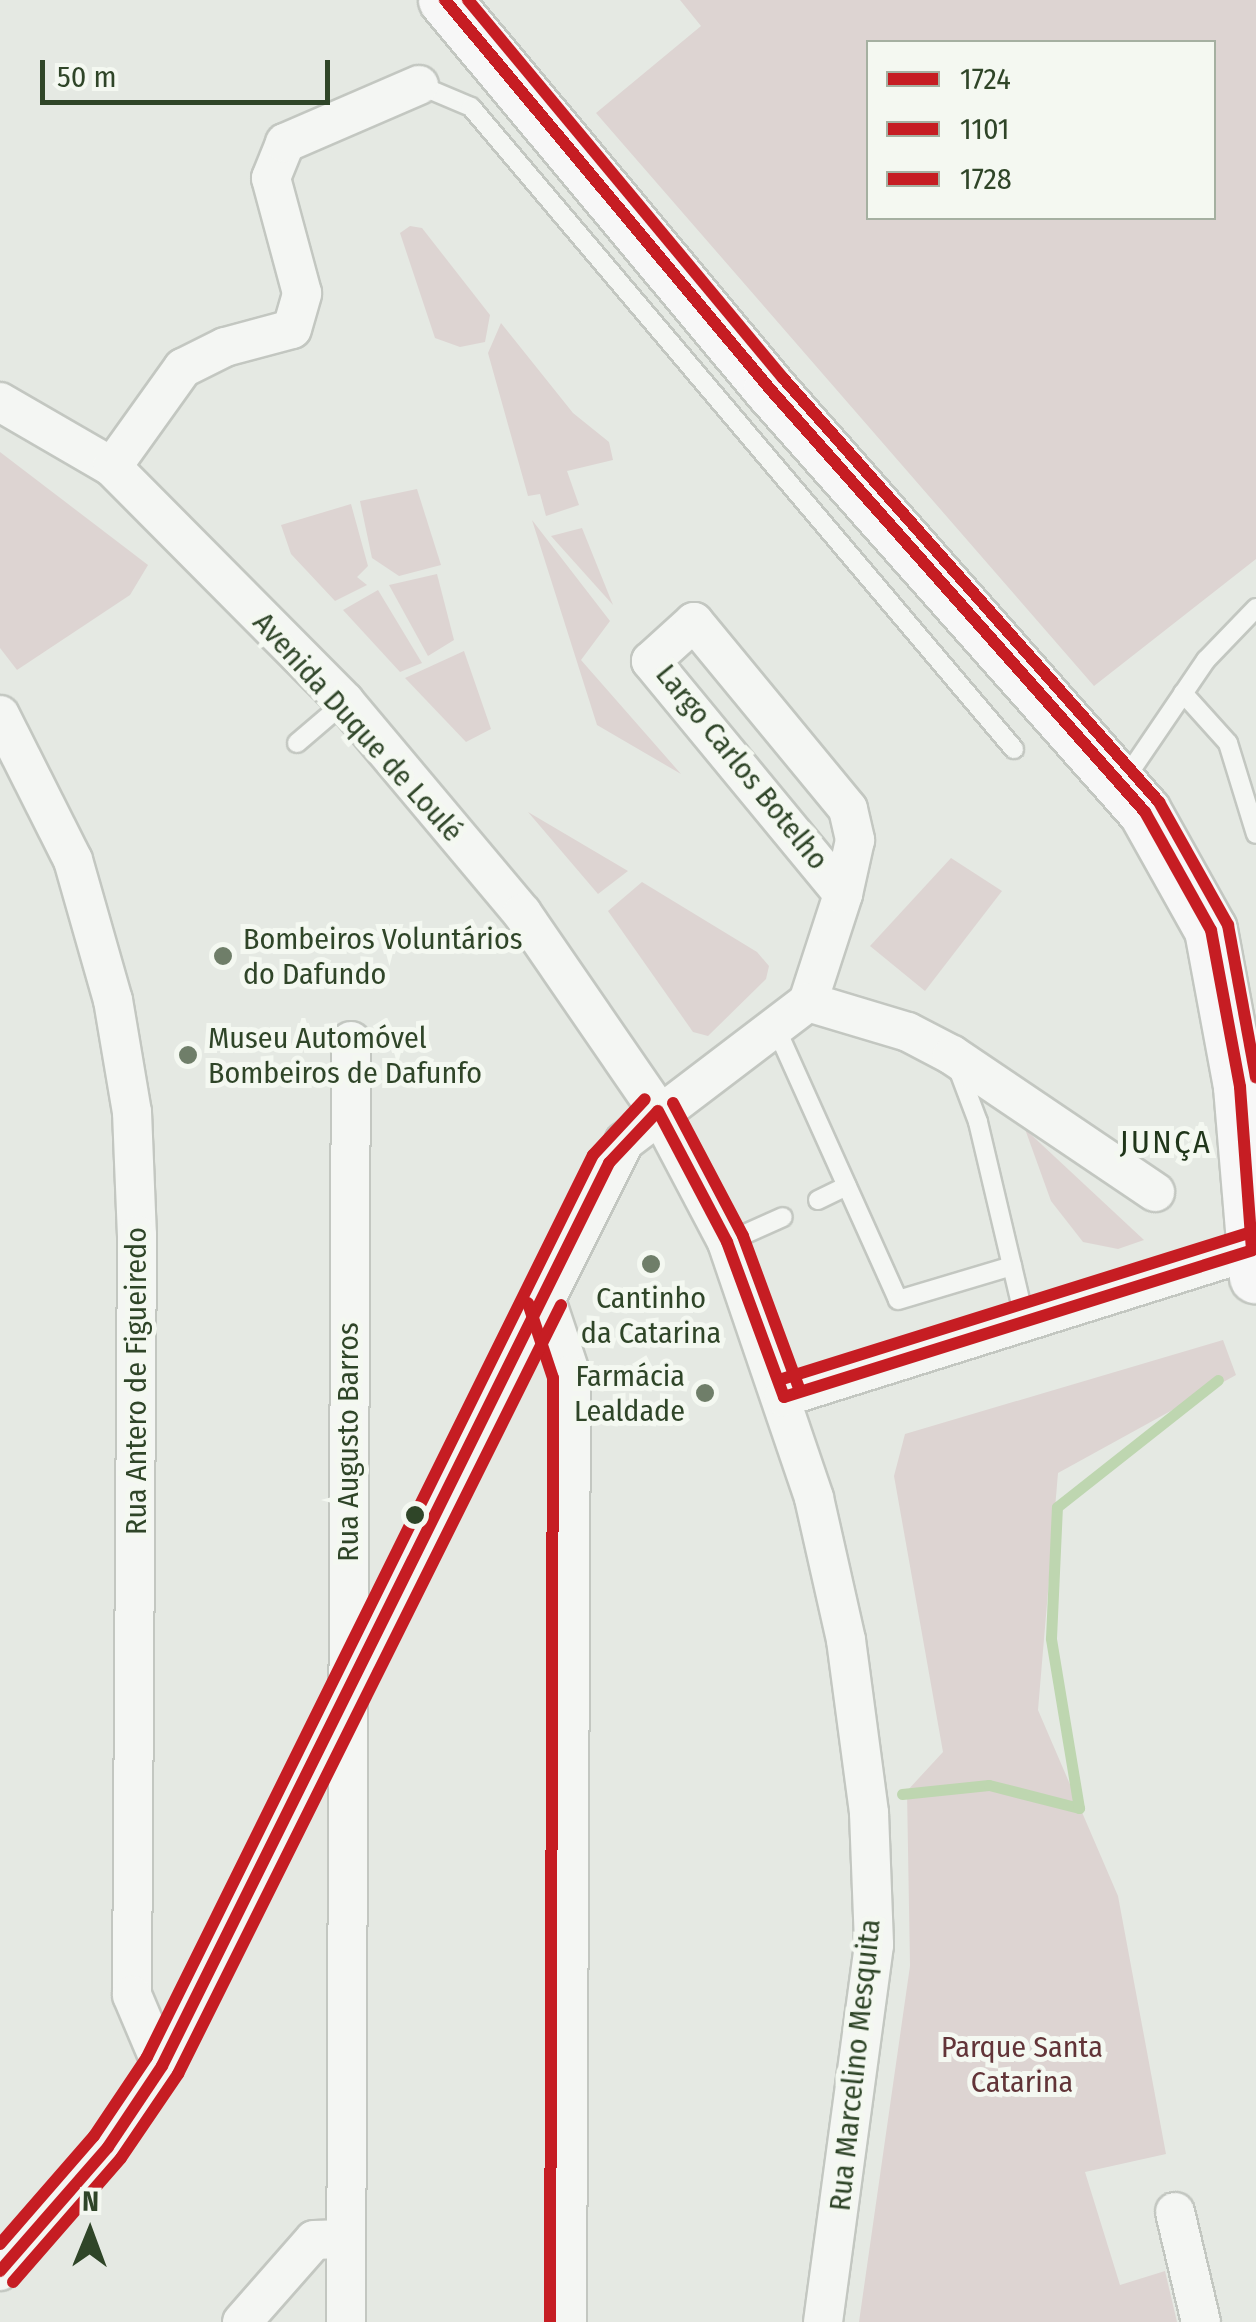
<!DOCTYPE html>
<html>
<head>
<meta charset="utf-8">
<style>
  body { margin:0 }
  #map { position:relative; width:1256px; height:2322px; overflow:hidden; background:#e5e9e3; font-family:"Fira Sans Condensed",sans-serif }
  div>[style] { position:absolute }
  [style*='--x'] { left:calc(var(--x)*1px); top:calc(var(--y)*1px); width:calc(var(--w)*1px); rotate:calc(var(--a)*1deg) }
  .green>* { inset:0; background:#ddd4d2 }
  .stream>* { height:11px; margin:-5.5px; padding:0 5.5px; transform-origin:5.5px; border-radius:5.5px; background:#bed6b0 }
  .roads { filter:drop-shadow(2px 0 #c3c7c1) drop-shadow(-2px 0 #c3c7c1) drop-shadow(0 2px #c3c7c1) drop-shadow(0 -2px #c3c7c1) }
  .lane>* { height:18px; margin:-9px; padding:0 9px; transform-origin:9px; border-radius:9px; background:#f4f6f3 }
  .street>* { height:38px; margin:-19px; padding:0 19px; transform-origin:19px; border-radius:19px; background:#f4f6f3 }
  .secondary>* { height:52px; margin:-26px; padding:0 26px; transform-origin:26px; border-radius:26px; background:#f7f7f7 }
  .bus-1>* { height:12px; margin:-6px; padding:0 6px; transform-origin:6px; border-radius:6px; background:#c61d23 }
  .bus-2>* { height:12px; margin:-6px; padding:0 6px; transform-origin:6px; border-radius:6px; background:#c61d23 }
  .bus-3>* { height:12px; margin:-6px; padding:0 6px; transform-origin:6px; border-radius:6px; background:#c61d23 }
  .dots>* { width:28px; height:28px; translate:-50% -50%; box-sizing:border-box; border:5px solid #f4f8f1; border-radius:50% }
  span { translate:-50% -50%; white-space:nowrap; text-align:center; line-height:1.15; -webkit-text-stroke:10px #f4f8f1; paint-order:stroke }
  .street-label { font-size:30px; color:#2f4528 }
  .poi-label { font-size:30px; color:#2f4528 }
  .left { translate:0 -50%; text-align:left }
  .right { translate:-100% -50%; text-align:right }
  .park-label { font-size:30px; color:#623438 }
  .neighbourhood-label { font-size:32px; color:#20361a; letter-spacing:2.5px }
  .legend { position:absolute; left:866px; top:40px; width:350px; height:180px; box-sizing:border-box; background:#f4f8f1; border:2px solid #a5b0a1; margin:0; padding:12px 18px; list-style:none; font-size:30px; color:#2f4528 }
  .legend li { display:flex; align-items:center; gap:20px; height:50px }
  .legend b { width:50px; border:2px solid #a5b0a1 }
  .north { position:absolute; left:40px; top:2182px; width:100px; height:100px; -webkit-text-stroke:8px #f4f8f1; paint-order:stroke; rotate:1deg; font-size:28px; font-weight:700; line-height:40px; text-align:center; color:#2f4528 }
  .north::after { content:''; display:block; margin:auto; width:35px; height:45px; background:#2f4528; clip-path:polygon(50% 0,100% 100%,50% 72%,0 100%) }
  .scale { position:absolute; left:40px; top:60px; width:290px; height:45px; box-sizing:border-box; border:5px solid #2f4528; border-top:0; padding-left:12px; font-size:30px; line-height:35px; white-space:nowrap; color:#2f4528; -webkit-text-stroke:8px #f4f8f1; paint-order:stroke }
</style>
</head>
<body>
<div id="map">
  <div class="green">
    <i style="clip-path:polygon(evenodd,680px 0,1256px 0,1256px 559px,1094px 686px,596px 113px,701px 26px,680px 0,868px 42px,1214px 42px,1214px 218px,868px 218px,868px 42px)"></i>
    <i style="clip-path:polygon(410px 226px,422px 228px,490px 315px,485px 342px,460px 347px,435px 338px,400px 233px)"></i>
    <i style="clip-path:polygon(501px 323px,573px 413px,609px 442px,613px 460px,567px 471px,579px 505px,546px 516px,540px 494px,528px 496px,488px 353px)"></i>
    <i style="clip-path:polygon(0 452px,148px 565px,130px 595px,17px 670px,0 648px)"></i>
    <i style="clip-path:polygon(417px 489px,441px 565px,399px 576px,372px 558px,360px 501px)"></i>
    <i style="clip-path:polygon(351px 504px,368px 566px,357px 577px,367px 585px,335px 601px,291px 554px,281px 525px)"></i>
    <i style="clip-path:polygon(532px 520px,610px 621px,581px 660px,681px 774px,597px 725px)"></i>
    <i style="clip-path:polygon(582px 528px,613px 605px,551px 536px)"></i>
    <i style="clip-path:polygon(437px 574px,454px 640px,428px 656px,389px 585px)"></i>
    <i style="clip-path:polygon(378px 590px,422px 663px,400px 672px,343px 610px)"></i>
    <i style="clip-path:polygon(464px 651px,491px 729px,466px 742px,405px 678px)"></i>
    <i style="clip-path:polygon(528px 812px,628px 871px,598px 894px)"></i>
    <i style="clip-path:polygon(951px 858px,1002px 891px,925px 991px,870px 946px)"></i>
    <i style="clip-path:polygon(642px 882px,757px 952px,769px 966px,766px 979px,708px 1036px,693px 1032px,608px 911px)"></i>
    <i style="clip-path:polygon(1025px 1129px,1144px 1240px,1118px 1249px,1083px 1242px,1051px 1201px)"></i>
    <i style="clip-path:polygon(1223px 1340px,1236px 1375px,1058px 1473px,1038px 1710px,1118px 1896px,1166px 2154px,1085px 2172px,1120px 2285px,1165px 2271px,1177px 2322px,859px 2322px,910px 1966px,907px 1791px,943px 1752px,894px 1476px,905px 1434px)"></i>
  </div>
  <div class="stream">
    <i style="--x:902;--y:1794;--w:87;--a:-5.9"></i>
    <i style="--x:989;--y:1785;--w:93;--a:14.3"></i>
    <i style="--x:1079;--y:1808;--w:172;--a:-99.4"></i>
    <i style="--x:1051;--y:1638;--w:131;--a:-87.4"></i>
    <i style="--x:1057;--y:1507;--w:205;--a:-38.3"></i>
  </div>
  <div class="roads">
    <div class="lane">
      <i style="--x:419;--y:85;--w:56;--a:22.9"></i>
      <i style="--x:471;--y:107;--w:841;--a:49.78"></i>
      <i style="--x:1183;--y:693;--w:67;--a:48"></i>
      <i style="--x:1228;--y:743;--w:95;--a:72.9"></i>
      <i style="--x:297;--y:743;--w:63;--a:-40.5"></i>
      <i style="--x:1123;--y:782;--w:148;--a:-55.8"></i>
      <i style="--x:1206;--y:660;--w:72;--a:-46.1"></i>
      <i style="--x:775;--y:1026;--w:300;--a:65.8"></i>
      <i style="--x:898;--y:1300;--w:119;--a:-16.6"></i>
      <i style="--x:957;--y:1066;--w:60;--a:69.4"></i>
      <i style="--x:978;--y:1122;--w:204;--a:76.7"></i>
      <i style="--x:818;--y:1200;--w:32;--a:-26"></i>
      <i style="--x:727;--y:1242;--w:61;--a:-24.1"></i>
    </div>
    <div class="street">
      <i style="--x:0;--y:402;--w:129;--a:30.1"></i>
      <i style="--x:112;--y:467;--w:331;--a:45.2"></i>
      <i style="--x:345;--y:702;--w:275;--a:50"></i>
      <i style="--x:522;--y:913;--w:240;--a:55.5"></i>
      <i style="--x:658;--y:1111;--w:148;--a:62.2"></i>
      <i style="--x:727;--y:1242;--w:270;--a:71.2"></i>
      <i style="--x:814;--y:1498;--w:146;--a:77.3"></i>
      <i style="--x:846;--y:1640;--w:175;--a:82.4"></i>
      <i style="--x:869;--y:1813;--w:132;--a:87.8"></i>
      <i style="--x:874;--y:1945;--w:380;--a:97.7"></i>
      <i style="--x:112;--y:467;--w:122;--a:-54.4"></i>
      <i style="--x:183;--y:368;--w:47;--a:-26.6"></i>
      <i style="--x:225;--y:347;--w:69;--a:-15"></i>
      <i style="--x:292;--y:329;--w:37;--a:-74"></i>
      <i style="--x:302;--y:293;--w:119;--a:-105.1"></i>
      <i style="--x:271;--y:178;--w:38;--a:-68"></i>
      <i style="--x:285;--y:143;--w:146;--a:-23.4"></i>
      <i style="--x:0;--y:715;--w:162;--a:63.3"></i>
      <i style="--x:73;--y:860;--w:146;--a:74.1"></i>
      <i style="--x:113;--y:1000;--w:114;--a:80.4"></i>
      <i style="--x:132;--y:1112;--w:123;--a:87.7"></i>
      <i style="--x:137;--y:1235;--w:760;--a:90.38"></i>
      <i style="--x:132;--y:1995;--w:77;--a:67.1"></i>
      <i style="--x:808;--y:1002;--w:114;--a:-72"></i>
      <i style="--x:843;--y:894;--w:302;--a:-129.5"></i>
      <i style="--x:651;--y:661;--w:58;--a:-42.2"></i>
      <i style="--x:694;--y:622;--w:242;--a:50.5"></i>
      <i style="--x:848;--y:809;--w:32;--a:77"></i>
      <i style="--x:855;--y:840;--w:55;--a:102.5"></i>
      <i style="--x:545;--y:1297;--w:82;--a:71.6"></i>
      <i style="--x:571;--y:1375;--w:947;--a:90.24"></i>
      <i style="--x:784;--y:1397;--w:491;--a:-17.4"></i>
      <i style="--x:1175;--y:2212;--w:113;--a:76.7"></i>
      <i style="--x:0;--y:2271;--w:164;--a:-48.9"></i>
      <i style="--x:108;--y:2147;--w:97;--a:-56.3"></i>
      <i style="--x:162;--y:2066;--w:1033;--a:-63.43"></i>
      <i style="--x:624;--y:1142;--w:231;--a:-37.3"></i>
      <i style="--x:808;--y:1002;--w:104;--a:16.7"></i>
      <i style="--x:908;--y:1032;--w:50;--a:27.6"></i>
      <i style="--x:952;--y:1055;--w:245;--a:34"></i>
      <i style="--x:242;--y:2322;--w:109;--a:-48.7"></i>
      <i style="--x:314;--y:2240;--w:32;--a:-2"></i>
      <i style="--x:346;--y:2322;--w:1281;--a:-89.78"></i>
    </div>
    <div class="secondary">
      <i style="--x:445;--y:0;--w:507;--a:50.12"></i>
      <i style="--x:770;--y:389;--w:565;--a:48.44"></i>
      <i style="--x:1145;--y:812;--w:135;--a:60.8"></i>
      <i style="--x:1211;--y:930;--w:160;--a:79.5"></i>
      <i style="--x:1240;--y:1087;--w:191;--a:85.2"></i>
    </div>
  </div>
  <div class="bus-1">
    <i style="--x:445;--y:0;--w:507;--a:50.12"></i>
    <i style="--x:770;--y:389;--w:565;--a:48.44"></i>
    <i style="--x:1145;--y:812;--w:135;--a:60.8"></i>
    <i style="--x:1211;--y:930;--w:160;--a:79.5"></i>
    <i style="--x:1240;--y:1087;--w:163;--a:85.8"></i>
    <i style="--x:658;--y:1111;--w:148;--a:62.2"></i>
    <i style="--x:727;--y:1242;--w:165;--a:69.8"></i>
    <i style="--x:784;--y:1397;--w:491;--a:-17.4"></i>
    <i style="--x:0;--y:2271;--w:164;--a:-48.9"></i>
    <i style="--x:108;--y:2147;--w:97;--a:-56.3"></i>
    <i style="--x:162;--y:2066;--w:1008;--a:-63.66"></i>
    <i style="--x:609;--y:1163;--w:71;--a:-46.7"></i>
  </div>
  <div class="bus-2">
    <i style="--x:528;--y:1303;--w:79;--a:71.6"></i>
    <i style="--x:553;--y:1378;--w:944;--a:90.18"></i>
    <i style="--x:13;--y:2282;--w:164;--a:-48.9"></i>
    <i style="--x:121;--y:2158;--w:102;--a:-55.8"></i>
    <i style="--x:178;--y:2074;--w:859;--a:-63.52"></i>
  </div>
  <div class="bus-3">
    <i style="--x:468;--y:0;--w:492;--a:50.2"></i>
    <i style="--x:783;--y:378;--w:567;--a:48.43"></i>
    <i style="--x:1159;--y:802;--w:141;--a:60.7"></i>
    <i style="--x:1228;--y:925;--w:155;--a:79.6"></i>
    <i style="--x:673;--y:1103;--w:150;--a:62.2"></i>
    <i style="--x:743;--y:1236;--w:165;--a:69.8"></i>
    <i style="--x:779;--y:1380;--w:491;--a:-17.4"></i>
    <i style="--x:0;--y:2244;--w:143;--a:-49"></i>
    <i style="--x:94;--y:2136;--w:95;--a:-56.1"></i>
    <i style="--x:147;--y:2057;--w:1006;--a:-63.69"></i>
    <i style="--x:593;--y:1155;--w:76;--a:-47.1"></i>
  </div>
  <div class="dots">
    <i style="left:223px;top:956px;background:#6f7e69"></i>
    <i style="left:188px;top:1055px;background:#6f7e69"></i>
    <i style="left:651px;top:1264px;background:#6f7e69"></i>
    <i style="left:705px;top:1393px;background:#6f7e69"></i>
    <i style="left:415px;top:1515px;background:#2f4528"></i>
  </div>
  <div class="street-label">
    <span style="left:358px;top:727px;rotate:48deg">Avenida Duque de Loulé</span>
    <span style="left:742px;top:767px;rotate:51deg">Largo Carlos Botelho</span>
    <span style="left:136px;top:1381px;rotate:-90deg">Rua Antero de Figueiredo</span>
    <span style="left:348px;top:1442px;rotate:-90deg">Rua Augusto Barros</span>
    <span style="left:855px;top:2065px;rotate:-84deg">Rua Marcelino Mesquita</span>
  </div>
  <div class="poi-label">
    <span class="left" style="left:243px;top:956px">Bombeiros Voluntários<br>do Dafundo</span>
    <span class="left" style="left:208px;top:1055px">Museu Automóvel<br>Bombeiros de Dafunfo</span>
    <span style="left:651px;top:1315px">Cantinho<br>da Catarina</span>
    <span class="right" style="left:685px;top:1393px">Farmácia<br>Lealdade</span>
  </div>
  <div class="park-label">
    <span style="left:1022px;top:2064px">Parque Santa<br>Catarina</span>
  </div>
  <div class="neighbourhood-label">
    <span style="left:1166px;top:1142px">JUNÇA</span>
  </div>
  <ul class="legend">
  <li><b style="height:12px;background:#c61d23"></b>1724</li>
  <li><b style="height:12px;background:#c61d23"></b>1101</li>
  <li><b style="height:12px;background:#c61d23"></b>1728</li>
  </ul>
  <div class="north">N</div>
  <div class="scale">50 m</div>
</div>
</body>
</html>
